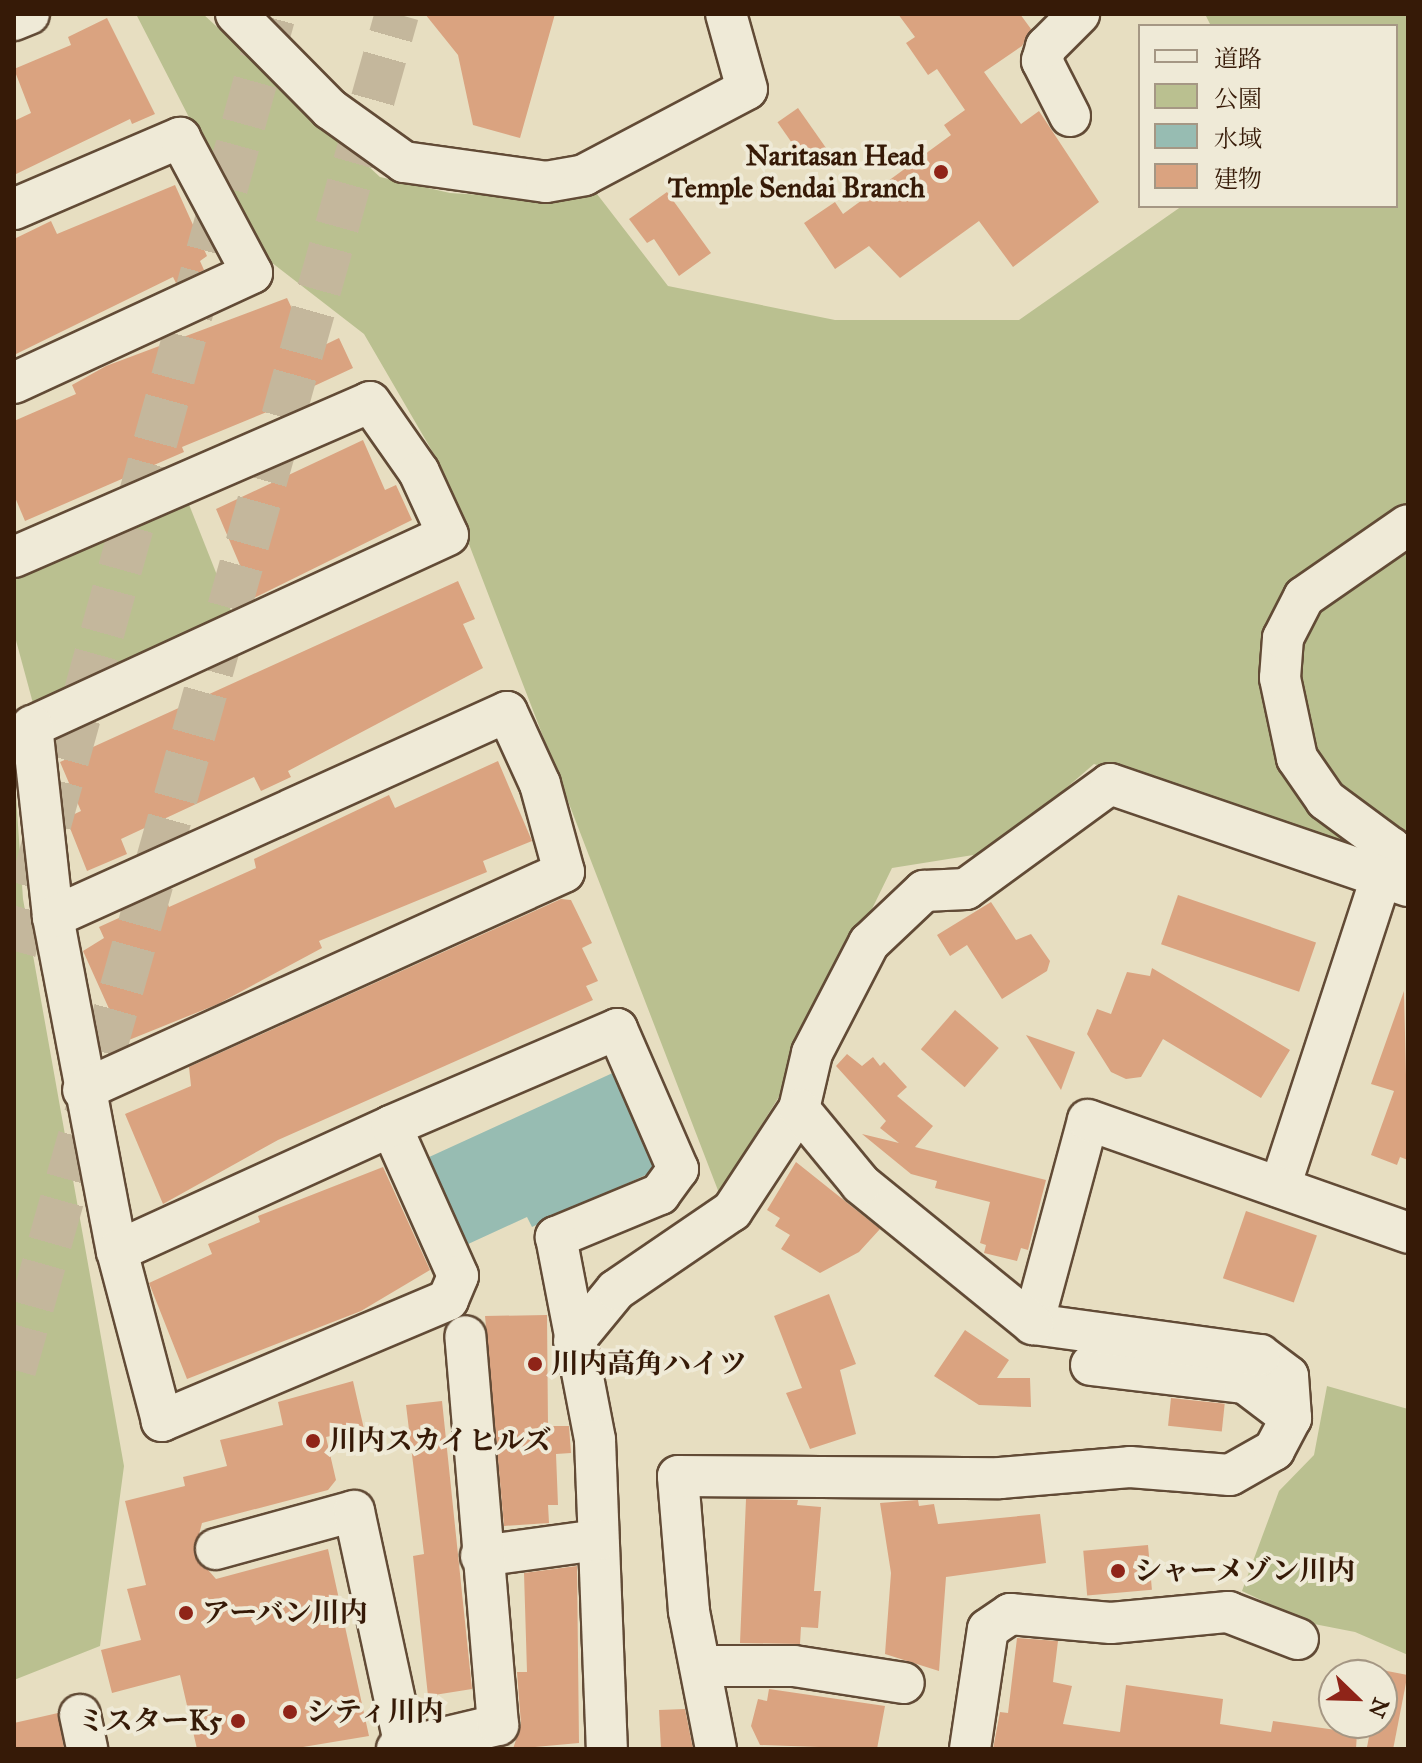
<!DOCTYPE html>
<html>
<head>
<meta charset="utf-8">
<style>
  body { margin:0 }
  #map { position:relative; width:1422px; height:1763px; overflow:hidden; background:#e7dec1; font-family:"IM FELL Great Primer","Noto Serif JP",serif }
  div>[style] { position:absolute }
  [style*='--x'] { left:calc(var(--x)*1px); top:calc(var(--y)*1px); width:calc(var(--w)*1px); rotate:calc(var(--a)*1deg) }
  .green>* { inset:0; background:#bac090 }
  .water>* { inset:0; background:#97bcb2 }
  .building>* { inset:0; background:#daa380; transform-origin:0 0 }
  .highway-tunnel>* { height:44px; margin-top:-22px; transform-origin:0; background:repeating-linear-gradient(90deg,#c4b79c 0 44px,transparent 0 66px) }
  .roads { filter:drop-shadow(2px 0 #624b36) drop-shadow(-2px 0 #624b36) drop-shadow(0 2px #624b36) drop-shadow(0 -2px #624b36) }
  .minor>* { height:40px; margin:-20px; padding:0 20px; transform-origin:20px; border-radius:20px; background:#efead7 }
  .dots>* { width:22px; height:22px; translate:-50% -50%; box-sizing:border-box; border:4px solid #efead7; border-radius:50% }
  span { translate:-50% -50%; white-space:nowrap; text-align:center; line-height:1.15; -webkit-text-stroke:8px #efead7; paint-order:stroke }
  .poi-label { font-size:28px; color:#361a07; font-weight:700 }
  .right { translate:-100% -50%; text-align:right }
  .left { translate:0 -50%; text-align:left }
  .frame { position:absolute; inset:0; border:16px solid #361a07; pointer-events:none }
  .legend { position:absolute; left:1138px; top:24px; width:260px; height:184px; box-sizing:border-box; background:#efead7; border:2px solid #a59784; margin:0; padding:10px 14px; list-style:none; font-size:24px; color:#361a07 }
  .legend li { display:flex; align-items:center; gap:16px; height:40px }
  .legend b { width:40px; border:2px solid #a59784 }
  .north { position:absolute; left:1318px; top:1659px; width:80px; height:80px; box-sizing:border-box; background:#efead7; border:2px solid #a59784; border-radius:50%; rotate:113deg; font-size:22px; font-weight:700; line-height:32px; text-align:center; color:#361a07 }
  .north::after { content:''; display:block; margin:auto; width:28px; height:36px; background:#8f2418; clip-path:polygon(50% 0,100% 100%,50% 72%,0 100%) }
</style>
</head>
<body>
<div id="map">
  <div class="green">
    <i style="clip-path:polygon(136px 14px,203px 14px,380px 177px,450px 193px,562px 200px,597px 194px,668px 286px,835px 320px,1019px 320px,1182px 206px,1396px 206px,1396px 26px,1211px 26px,1205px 14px,1408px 14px,1408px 866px,1094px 764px,992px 852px,892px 868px,785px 1087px,719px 1193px,435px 456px,364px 334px,258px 252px)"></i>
    <i style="clip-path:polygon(188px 502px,234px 618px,34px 707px,14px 633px,14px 580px)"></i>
    <i style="clip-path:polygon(14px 766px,23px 899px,124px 1466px,100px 1646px,14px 1680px)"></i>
    <i style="clip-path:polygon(1327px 1386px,1408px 1409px,1408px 1655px,1355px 1632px,1309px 1623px,1242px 1591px,1279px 1491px,1314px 1455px)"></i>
  </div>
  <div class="water">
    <i style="clip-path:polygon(617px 1071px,656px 1158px,650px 1173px,532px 1227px,527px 1217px,466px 1245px,427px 1158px)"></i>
  </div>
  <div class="building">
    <i style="clip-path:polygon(425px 14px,555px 14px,520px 138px,473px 125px,458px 55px)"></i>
    <i style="clip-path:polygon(898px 14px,1020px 14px,1031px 29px,1022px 46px,984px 72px,1021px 124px,1039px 111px,1099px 202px,1013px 267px,979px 221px,900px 278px,869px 246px,835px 269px,804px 223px,835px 202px,843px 214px,951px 135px,944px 125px,965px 110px,937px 69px,928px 75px,906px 43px,915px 37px)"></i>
    <i style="clip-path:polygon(107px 18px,155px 114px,132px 124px,130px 119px,14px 175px,14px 121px,31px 113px,14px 69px,71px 45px,68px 37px)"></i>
    <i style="left:798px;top:108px;width:52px;height:25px;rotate:55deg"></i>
    <i style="clip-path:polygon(175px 185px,207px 256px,200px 261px,204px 270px,176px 283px,173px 277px,14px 355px,14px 239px,51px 221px,57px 234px)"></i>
    <i style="clip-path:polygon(667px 192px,711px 253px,679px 276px,654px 239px,647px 243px,629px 219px)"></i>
    <i style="clip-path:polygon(287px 298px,312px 351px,339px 338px,353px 368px,299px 393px,301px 398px,182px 447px,184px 452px,25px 521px,14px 495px,14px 421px,76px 394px,72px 385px,106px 366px)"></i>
    <i style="clip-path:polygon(363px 440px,385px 490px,396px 485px,412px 520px,254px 598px,216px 509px)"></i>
    <i style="clip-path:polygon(458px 581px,475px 619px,463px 624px,483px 668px,288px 771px,291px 777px,261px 791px,254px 777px,121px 839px,127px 854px,87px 871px,66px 818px,81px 811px,60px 762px)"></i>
    <i style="clip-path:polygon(498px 761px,532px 841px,483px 861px,487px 872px,319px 941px,322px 948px,218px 1004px,124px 1042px,83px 951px,104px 938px,99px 927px,165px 897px,169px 907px,256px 868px,254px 859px,389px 795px,395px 808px)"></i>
    <i style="left:1178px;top:895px;width:146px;height:52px;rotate:19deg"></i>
    <i style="clip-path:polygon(561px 899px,571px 900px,592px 943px,582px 948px,598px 981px,586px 986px,593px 1000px,278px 1140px,163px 1204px,125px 1114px,191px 1086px,189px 1067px)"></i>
    <i style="clip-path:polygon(991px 902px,1016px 940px,1031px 934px,1050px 961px,1047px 971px,1002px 999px,967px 945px,950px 956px,937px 935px)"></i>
    <i style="clip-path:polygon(1152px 968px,1290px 1050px,1261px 1098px,1163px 1039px,1141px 1077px,1126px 1079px,1111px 1072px,1087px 1034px,1097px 1009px,1111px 1014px,1127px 972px,1150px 976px)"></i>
    <i style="clip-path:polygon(1404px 991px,1408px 1160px,1400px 1157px,1397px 1165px,1371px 1155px,1394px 1091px,1371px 1084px)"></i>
    <i style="left:955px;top:1010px;width:58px;height:52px;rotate:41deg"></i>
    <i style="clip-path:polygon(1026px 1035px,1075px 1052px,1061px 1090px)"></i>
    <i style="clip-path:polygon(847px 1054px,862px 1066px,873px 1057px,880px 1066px,884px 1062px,907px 1087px,897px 1096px,933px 1126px,915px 1147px,1046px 1180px,1028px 1250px,1021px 1248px,1017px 1261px,984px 1253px,986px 1245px,980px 1243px,990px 1202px,935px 1188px,937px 1181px,911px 1174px,862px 1134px,899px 1143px,880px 1128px,886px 1121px,836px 1066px)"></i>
    <i style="clip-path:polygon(796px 1162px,880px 1229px,859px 1252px,820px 1273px,781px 1249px,790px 1235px,775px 1226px,780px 1218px,767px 1210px)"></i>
    <i style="clip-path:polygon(383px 1167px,430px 1270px,361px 1311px,187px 1379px,149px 1283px,212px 1254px,208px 1244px,260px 1222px,258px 1216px)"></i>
    <i style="left:1246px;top:1211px;width:75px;height:71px;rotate:19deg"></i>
    <i style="clip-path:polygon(829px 1294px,856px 1364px,840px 1370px,856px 1434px,810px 1449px,786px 1393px,802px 1388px,774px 1316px)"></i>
    <i style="clip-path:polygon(547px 1315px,548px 1426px,569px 1426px,571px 1453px,556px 1454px,558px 1505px,548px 1505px,549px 1523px,504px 1526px,485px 1316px)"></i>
    <i style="clip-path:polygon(965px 1330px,1009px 1360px,997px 1378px,1030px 1378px,1031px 1407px,979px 1405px,934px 1376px)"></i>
    <i style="clip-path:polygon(353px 1381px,364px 1429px,326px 1437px,336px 1480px,328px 1490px,202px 1523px,194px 1554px,216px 1579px,328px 1549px,369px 1736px,291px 1749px,197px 1749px,180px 1675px,112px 1693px,101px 1650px,141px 1640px,127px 1589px,146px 1585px,125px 1501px,185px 1486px,183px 1477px,227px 1466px,220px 1440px,283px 1425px,278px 1402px)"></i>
    <i style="left:1171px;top:1398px;width:54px;height:28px;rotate:6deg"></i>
    <i style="clip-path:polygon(442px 1401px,472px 1689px,428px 1696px,413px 1556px,424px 1554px,406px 1405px)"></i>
    <i style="clip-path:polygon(746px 1499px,798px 1500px,797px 1505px,821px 1507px,814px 1591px,821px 1591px,818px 1628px,801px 1627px,800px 1644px,740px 1643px)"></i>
    <i style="clip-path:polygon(918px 1500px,919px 1506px,934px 1504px,938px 1524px,1040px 1514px,1046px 1563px,946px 1577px,939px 1671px,885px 1654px,891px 1573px,880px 1503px)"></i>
    <i style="left:1148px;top:1545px;width:45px;height:65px;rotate:85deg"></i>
    <i style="clip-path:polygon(577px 1566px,579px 1743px,513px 1749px,521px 1724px,517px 1672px,527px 1672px,524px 1573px)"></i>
    <i style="clip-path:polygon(1017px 1638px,1058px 1641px,1053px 1682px,1072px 1686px,1063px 1724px,1120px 1732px,1126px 1685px,1223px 1699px,1220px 1724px,1271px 1732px,1273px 1721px,1357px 1733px,1356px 1749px,993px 1749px,1000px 1712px,1008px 1713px)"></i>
    <i style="left:1382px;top:1670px;width:26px;height:79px;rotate:11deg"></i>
    <i style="clip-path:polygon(769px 1689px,885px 1706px,877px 1749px,760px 1745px,751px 1726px,758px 1699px,767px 1701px)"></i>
    <i style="clip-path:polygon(685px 1709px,693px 1749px,661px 1749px,659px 1710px)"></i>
    <i style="clip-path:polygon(58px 1713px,64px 1749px,14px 1749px,14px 1723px)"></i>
  </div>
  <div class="highway-tunnel">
    <i style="--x:14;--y:951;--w:972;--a:-74.49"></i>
    <i style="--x:14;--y:1370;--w:1409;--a:-74.23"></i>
  </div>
  <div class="roads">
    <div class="minor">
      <i style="--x:236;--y:14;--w:134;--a:45.3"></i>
      <i style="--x:330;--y:109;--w:91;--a:35.6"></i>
      <i style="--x:404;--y:162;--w:143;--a:8"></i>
      <i style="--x:546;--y:182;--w:39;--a:-10"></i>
      <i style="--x:584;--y:175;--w:184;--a:-27.8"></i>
      <i style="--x:747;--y:89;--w:78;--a:-105.6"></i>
      <i style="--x:14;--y:20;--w:16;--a:-22"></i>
      <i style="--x:1070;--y:116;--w:62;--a:-117"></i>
      <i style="--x:1042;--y:61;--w:15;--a:-74"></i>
      <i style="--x:1046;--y:47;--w:47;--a:-45"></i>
      <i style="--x:14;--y:209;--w:181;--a:-23.2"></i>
      <i style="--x:180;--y:138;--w:153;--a:61.9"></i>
      <i style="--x:252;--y:273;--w:262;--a:155.2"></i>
      <i style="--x:14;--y:557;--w:388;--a:-23.5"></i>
      <i style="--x:370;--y:402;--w:85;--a:55"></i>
      <i style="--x:419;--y:472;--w:69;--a:65.3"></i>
      <i style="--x:448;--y:535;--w:458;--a:155.3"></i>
      <i style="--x:32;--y:726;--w:192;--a:83.7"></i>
      <i style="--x:53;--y:917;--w:340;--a:79.2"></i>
      <i style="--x:53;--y:917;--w:498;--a:-24.3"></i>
      <i style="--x:507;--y:712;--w:79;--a:65.4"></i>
      <i style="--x:540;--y:784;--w:91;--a:74.7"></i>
      <i style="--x:564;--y:872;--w:528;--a:155.62"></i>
      <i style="--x:391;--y:1126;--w:164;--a:65.9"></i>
      <i style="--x:458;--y:1276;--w:26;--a:113"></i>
      <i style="--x:448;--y:1300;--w:311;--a:157.1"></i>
      <i style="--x:162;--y:1421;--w:176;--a:-104.8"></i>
      <i style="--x:117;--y:1251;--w:301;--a:-24.5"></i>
      <i style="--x:391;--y:1126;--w:246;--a:-23.2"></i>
      <i style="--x:617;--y:1029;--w:153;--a:66.5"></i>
      <i style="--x:678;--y:1169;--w:31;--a:126"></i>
      <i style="--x:660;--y:1194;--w:113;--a:157.5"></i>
      <i style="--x:556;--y:1237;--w:207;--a:79.1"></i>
      <i style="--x:595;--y:1440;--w:309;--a:87.8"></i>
      <i style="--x:1280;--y:1187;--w:357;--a:-71.9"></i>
      <i style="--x:1391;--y:848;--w:81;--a:-143.6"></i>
      <i style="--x:1326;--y:800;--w:51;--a:-124.6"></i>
      <i style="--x:1297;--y:758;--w:82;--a:-102"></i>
      <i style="--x:1280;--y:678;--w:40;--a:-85.7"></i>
      <i style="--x:1283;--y:638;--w:46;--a:-62.9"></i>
      <i style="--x:1304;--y:597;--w:126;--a:-34.7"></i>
      <i style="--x:1033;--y:1324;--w:211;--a:-74.9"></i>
      <i style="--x:1088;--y:1120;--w:339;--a:19.4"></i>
      <i style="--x:574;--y:1341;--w:66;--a:-50.5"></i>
      <i style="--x:616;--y:1290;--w:140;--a:-34.3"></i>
      <i style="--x:732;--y:1211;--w:122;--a:-56.7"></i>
      <i style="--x:799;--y:1109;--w:57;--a:-76.9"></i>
      <i style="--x:812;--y:1053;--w:124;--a:-62.6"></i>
      <i style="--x:869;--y:943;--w:76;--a:-43.4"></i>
      <i style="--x:924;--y:891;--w:42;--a:-2.7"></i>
      <i style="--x:966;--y:889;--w:178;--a:-36.1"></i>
      <i style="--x:1110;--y:784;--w:315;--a:18.9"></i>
      <i style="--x:1091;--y:1365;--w:155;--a:6.7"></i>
      <i style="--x:1245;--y:1383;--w:58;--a:37.3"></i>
      <i style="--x:216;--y:1549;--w:143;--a:-15.4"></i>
      <i style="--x:354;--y:1511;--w:241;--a:77.8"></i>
      <i style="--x:481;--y:1556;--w:118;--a:-7.8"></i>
      <i style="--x:701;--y:1666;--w:93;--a:0"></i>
      <i style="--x:794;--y:1666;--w:111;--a:8.8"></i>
      <i style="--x:80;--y:1715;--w:35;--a:78"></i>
      <i style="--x:397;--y:1749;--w:104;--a:-13.4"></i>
      <i style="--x:498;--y:1725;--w:390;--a:-94.8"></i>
      <i style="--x:716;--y:1749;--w:141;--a:-101.1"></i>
      <i style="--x:689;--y:1611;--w:135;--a:-94.7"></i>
      <i style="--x:678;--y:1476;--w:322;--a:0.4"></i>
      <i style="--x:1000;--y:1478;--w:130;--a:-4.8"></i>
      <i style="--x:1130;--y:1467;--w:100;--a:4.6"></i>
      <i style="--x:1230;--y:1475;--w:51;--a:-29.6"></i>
      <i style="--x:1274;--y:1450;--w:36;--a:-62"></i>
      <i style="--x:1291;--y:1418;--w:42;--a:-94.1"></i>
      <i style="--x:1288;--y:1376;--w:35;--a:-143"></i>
      <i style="--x:1260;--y:1355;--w:229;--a:-172.2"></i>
      <i style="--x:1033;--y:1324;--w:222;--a:-140.9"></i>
      <i style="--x:861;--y:1184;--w:97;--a:-129.6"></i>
      <i style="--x:970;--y:1749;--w:121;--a:-81.5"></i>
      <i style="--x:988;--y:1629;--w:27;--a:-34"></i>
      <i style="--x:1010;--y:1614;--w:101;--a:5.1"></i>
      <i style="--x:1111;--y:1623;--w:118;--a:-5.4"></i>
      <i style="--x:1228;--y:1612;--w:75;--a:21.1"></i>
    </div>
  </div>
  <div class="dots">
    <i style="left:941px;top:172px;background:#8f2418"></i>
    <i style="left:535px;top:1364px;background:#8f2418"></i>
    <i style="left:313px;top:1441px;background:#8f2418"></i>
    <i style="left:1118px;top:1571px;background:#8f2418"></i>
    <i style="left:186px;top:1613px;background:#8f2418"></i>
    <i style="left:290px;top:1712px;background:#8f2418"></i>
    <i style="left:238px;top:1721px;background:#8f2418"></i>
  </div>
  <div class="poi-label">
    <span class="right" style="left:925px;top:172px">Naritasan Head<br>Temple Sendai Branch</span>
    <span class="left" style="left:551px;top:1364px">川内高角ハイツ</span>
    <span class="left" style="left:329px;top:1441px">川内スカイヒルズ</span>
    <span class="left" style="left:1134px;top:1571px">シャーメゾン川内</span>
    <span class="left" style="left:202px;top:1613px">アーバン川内</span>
    <span class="left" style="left:306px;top:1712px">シティ川内</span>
    <span class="right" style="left:222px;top:1721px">ミスターK5</span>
  </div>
  <div class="frame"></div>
  <ul class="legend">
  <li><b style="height:10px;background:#efead7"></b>道路</li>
  <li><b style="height:22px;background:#bac090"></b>公園</li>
  <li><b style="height:22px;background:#97bcb2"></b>水域</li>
  <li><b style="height:22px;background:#daa380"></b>建物</li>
  </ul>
  <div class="north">N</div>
</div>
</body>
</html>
